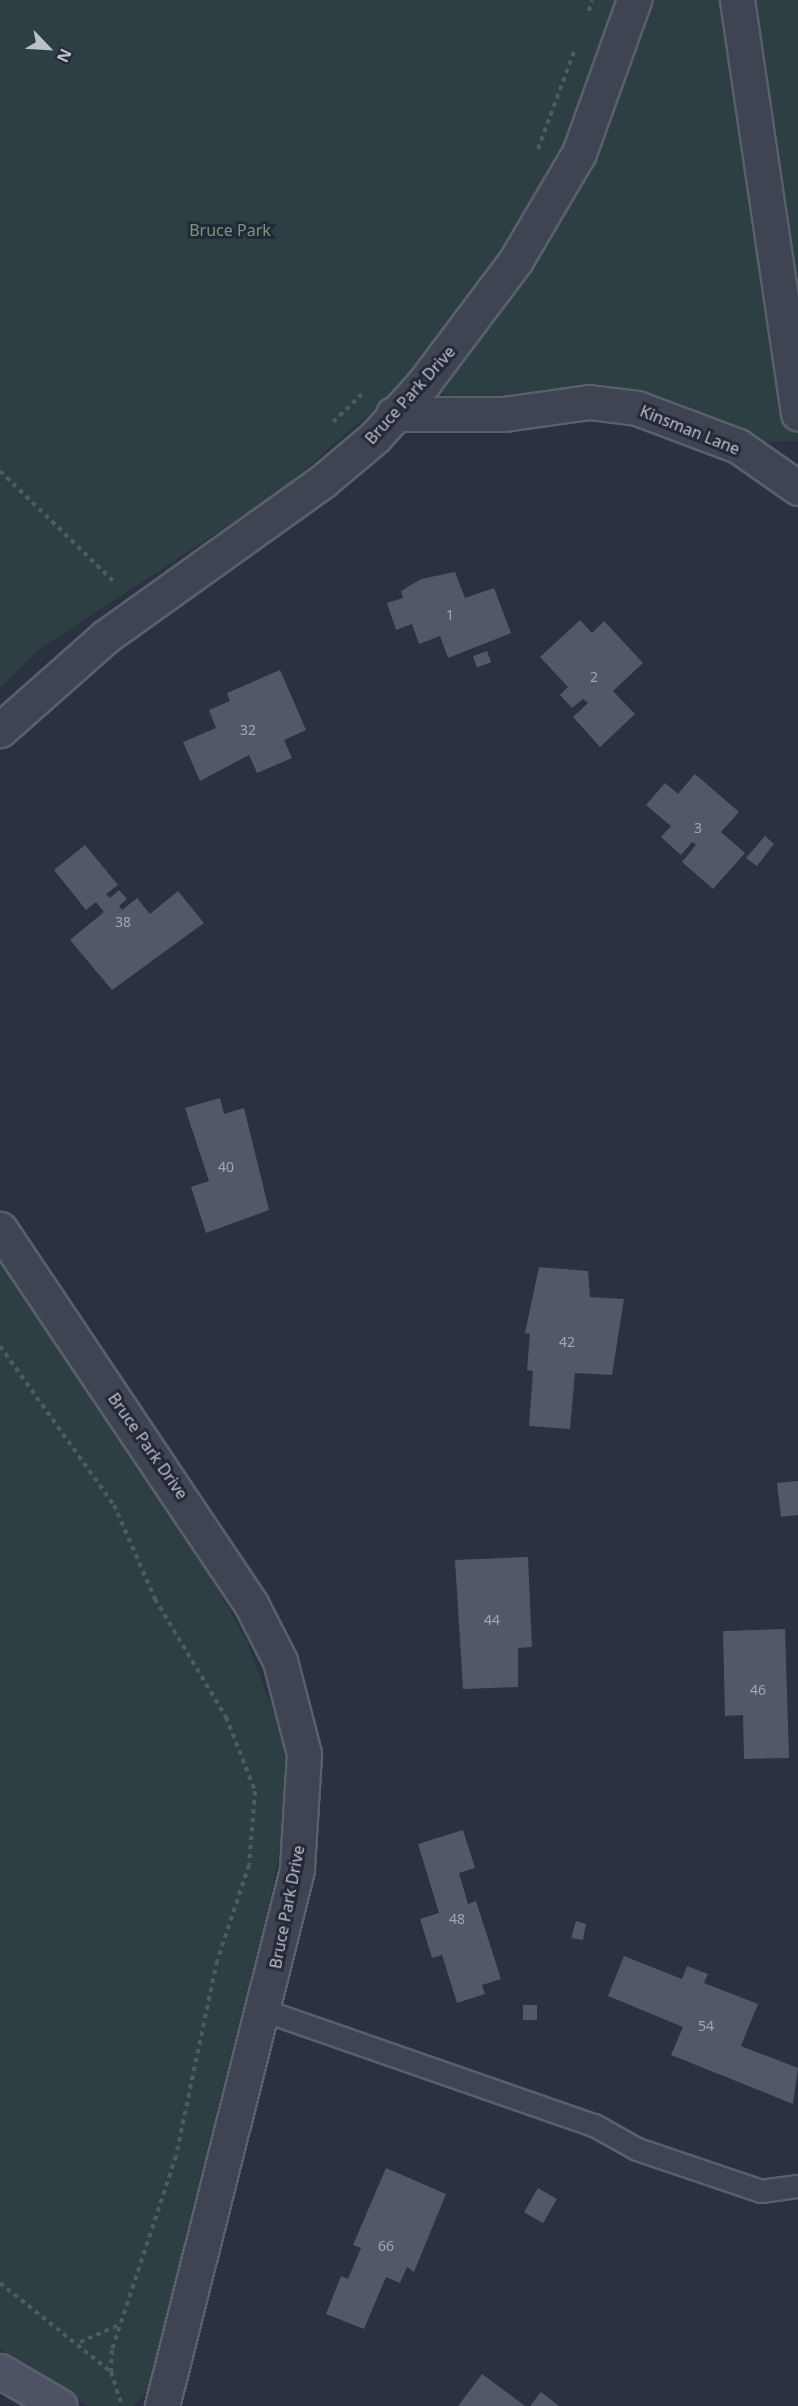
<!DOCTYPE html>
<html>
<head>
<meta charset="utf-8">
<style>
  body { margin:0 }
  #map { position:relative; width:798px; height:2406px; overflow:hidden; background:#2a3141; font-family:"Noto Sans",sans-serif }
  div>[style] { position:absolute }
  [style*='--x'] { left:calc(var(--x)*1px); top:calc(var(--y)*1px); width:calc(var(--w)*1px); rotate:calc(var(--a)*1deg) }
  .green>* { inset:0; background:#2d3f43 }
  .building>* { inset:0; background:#51586a; transform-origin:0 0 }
  .path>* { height:4px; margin-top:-2px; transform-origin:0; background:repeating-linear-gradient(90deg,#4d5c61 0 4.5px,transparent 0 9px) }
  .roads { filter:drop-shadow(2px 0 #5a5f6c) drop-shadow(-2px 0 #5a5f6c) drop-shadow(0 2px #5a5f6c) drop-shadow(0 -2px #5a5f6c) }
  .lane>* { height:21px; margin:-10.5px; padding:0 10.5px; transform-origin:10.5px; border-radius:10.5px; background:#3e4451 }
  .street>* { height:33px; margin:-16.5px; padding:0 16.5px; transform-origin:16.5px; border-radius:16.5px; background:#3e4451 }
  .secondary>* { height:33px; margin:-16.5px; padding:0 16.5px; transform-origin:16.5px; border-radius:16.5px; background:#4d5264 }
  span { translate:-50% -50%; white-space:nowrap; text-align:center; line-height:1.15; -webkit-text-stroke:6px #232937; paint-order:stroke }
  .number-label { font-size:14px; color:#a1a6b3 }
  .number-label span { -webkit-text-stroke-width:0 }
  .park-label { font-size:16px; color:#759982 }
  .street-label { font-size:16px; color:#bcc0cb }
  .north { position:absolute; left:18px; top:18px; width:60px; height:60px; -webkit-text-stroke:4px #232937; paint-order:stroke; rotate:115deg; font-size:16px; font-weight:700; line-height:24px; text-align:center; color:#bcc0cb }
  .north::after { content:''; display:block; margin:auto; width:21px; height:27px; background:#bcc0cb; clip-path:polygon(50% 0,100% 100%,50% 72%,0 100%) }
</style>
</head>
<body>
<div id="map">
  <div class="green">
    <i style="clip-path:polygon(0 0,798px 0,798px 441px,761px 442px,681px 404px,623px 389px,548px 389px,490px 402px,400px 387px,278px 493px,40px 649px,0 689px)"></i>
    <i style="clip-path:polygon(0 1262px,193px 1546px,247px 1641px,285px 1744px,283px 1835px,250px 2000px,148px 2391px,134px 2406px,88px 2406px,0 2349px)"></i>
  </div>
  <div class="building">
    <i style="clip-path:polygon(455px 572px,465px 598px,494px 588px,511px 633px,448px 658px,440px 636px,419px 644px,412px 624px,396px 630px,387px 603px,403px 598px,401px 591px,421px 579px)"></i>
    <i style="clip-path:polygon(580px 620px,592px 633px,604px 621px,643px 663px,613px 691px,635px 714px,600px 747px,573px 717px,588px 703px,583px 699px,572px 708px,560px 695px,568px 687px,540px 657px)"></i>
    <i style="left:487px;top:651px;width:12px;height:15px;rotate:70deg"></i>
    <i style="clip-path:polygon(280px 670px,306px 730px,284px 740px,292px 758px,257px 773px,249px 755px,200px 781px,183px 742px,216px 728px,209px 710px,230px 701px,227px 693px)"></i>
    <i style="clip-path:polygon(695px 774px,739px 812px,721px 832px,745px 853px,713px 889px,682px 862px,696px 845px,692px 842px,681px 855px,661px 837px,671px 826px,646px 805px,665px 783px,678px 794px)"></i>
    <i style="clip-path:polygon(765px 836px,774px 844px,757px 866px,746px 858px)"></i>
    <i style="clip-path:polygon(85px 845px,118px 885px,106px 894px,110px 898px,119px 890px,127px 899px,119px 906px,122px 910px,137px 898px,150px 914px,178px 891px,204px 923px,112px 990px,70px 940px,104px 912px,96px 902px,86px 910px,54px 870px)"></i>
    <i style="clip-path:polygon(220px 1098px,224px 1114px,244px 1108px,269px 1210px,206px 1233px,191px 1187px,209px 1181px,185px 1108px)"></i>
    <i style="clip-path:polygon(539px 1267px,588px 1271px,590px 1297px,624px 1299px,612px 1375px,575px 1373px,570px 1429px,529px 1426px,533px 1371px,527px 1370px,530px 1334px,525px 1333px)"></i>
    <i style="clip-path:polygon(798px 1481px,798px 1515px,781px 1517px,777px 1483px)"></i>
    <i style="clip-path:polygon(528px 1557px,532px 1647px,518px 1648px,518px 1687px,463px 1689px,455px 1560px)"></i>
    <i style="clip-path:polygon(785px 1629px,789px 1758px,744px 1759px,743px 1715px,725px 1716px,723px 1631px)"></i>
    <i style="clip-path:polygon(463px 1830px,475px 1868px,459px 1873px,468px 1904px,476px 1901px,501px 1979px,482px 1985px,485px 1994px,457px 2003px,442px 1955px,432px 1958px,420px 1919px,439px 1913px,418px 1844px)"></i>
    <i style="clip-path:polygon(576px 1921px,586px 1924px,583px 1940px,571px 1938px)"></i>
    <i style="clip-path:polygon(624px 1956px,682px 1979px,687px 1966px,708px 1974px,704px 1983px,758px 2004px,741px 2046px,798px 2068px,793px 2104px,671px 2055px,683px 2027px,608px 1996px)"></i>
    <i style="left:523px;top:2005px;width:14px;height:15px"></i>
    <i style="clip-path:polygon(386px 2168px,446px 2194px,414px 2272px,407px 2267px,400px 2283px,386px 2277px,364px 2329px,326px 2314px,341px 2276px,348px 2279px,361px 2248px,353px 2245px)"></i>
    <i style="left:538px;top:2188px;width:22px;height:28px;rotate:30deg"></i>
    <i style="clip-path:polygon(482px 2374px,525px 2406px,458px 2406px)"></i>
    <i style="clip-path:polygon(541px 2392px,559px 2406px,530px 2406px)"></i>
  </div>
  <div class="path">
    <i style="--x:589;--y:11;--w:11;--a:-75"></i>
    <i style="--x:538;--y:149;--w:107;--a:-69.7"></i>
    <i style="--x:333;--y:422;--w:40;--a:-44"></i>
    <i style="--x:0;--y:471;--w:162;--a:44.2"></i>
    <i style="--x:0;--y:1346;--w:196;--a:54.4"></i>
    <i style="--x:114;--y:1505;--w:103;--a:66.4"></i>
    <i style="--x:155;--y:1599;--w:138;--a:59"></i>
    <i style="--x:226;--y:1717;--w:79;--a:68.6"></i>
    <i style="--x:255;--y:1791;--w:74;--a:94.6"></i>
    <i style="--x:249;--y:1865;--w:101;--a:108.4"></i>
    <i style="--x:217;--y:1961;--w:199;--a:101.9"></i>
    <i style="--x:176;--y:2156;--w:204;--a:108.3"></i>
    <i style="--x:112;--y:2350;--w:22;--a:93"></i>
    <i style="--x:111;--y:2372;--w:36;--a:72"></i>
    <i style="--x:0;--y:2283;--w:142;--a:38.7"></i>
    <i style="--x:80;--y:2342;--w:43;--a:-23.6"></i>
  </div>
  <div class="roads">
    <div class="lane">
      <i style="--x:266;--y:2011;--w:347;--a:19.2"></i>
      <i style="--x:594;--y:2125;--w:49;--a:29.2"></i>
      <i style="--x:637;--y:2149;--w:131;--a:18.7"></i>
      <i style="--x:761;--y:2191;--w:37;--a:-8"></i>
    </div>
    <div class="street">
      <i style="--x:737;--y:0;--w:418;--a:81.6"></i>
      <i style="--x:393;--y:414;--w:111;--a:0"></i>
      <i style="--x:504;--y:414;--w:86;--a:-8"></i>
      <i style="--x:589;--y:402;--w:48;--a:7.1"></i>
      <i style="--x:637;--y:408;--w:108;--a:20.6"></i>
      <i style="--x:738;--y:446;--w:73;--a:35"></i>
      <i style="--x:0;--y:730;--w:140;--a:-41.5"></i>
      <i style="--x:105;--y:637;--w:269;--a:-35.6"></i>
      <i style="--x:324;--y:480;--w:67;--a:-40.1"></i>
      <i style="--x:375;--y:437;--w:72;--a:-47.8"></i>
      <i style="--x:423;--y:384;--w:155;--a:-53.1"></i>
      <i style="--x:516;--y:260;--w:124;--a:-59.5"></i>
      <i style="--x:579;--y:153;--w:163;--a:-70.2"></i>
      <i style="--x:0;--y:1229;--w:451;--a:56.2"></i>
      <i style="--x:251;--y:1604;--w:64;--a:63"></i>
      <i style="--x:280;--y:1661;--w:96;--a:75.5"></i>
      <i style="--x:304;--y:1754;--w:116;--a:93.5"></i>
      <i style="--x:297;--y:1870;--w:553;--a:104.14"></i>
    </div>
    <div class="secondary">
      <i style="--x:0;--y:2371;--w:69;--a:30.3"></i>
    </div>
  </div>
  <div class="number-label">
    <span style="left:450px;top:615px">1</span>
    <span style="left:594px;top:677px">2</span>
    <span style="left:248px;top:730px">32</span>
    <span style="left:698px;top:828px">3</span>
    <span style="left:123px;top:922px">38</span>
    <span style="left:226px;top:1167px">40</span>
    <span style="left:567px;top:1342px">42</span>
    <span style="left:492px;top:1620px">44</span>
    <span style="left:758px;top:1690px">46</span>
    <span style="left:457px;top:1919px">48</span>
    <span style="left:706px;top:2026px">54</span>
    <span style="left:386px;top:2246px">66</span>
  </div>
  <div class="park-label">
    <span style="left:230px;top:230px">Bruce Park</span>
  </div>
  <div class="street-label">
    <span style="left:410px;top:395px;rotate:-48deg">Bruce Park Drive</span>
    <span style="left:690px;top:430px;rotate:22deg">Kinsman Lane</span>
    <span style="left:148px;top:1446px;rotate:55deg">Bruce Park Drive</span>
    <span style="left:287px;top:1907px;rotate:-79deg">Bruce Park Drive</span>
  </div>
  <div class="north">N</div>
</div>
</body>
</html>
